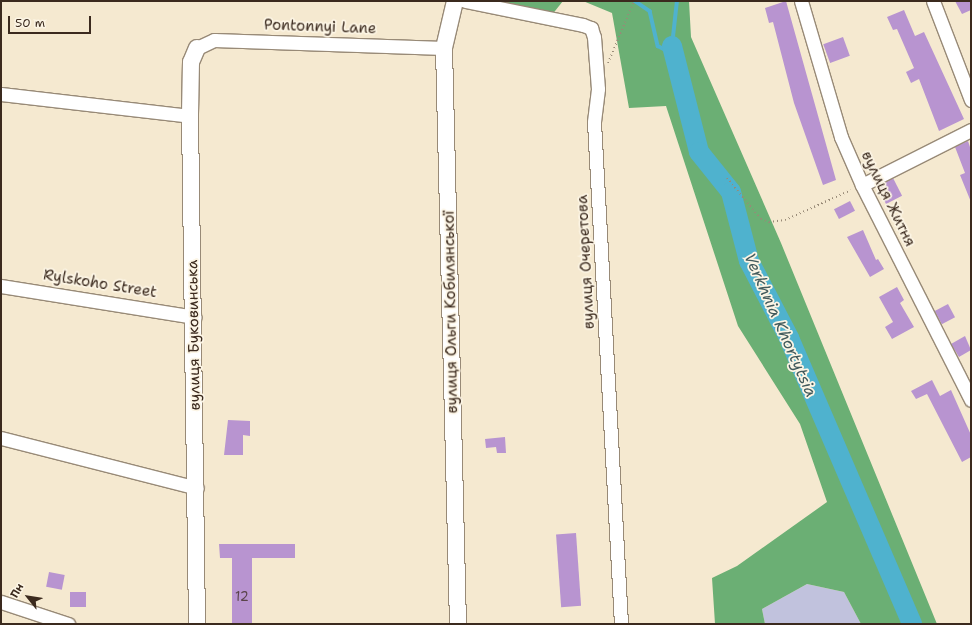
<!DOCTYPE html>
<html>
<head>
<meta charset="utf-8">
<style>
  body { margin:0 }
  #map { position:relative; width:972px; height:625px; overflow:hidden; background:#f5e9d0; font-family:"Shantell Sans",sans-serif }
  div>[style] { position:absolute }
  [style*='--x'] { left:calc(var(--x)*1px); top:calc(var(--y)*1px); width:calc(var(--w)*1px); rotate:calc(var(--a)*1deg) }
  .industrial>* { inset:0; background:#c1c2dd }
  .forest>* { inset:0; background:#6baf74 }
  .stream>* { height:3.5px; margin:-1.75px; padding:0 1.75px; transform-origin:1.75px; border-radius:1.75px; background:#4fb2ce }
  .river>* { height:20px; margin:-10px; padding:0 10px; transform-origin:10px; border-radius:10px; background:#4fb2ce }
  .building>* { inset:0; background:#b894d0; transform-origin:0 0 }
  .path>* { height:2px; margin-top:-1px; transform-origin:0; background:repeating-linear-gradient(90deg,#988a77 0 1px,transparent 0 4px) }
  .roads { filter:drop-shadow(1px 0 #988a77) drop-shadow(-1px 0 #988a77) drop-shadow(0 1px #988a77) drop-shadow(0 -1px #988a77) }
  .minor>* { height:13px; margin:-6.5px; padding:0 6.5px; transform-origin:6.5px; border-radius:6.5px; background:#fff }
  .tertiary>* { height:16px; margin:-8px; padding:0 8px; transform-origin:8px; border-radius:8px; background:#fff }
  span { translate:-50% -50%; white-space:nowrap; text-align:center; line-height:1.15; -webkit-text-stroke:3.5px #fcf5e5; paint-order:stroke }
  .number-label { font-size:13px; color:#5a444a }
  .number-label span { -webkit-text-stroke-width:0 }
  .street-label { font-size:15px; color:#3b2a1e }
  .water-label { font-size:16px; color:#425a5c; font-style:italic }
  .frame { position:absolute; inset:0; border:2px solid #3b2a1e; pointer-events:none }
  .north { position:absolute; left:8px; top:577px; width:40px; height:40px; -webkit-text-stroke:3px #fcf5e5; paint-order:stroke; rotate:300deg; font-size:11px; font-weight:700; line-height:16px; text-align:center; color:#3b2a1e }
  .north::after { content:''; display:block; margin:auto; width:14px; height:18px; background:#3b2a1e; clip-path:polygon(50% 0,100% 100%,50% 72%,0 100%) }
  .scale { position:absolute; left:8px; top:16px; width:83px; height:18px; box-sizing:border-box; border:2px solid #3b2a1e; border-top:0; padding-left:5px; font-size:12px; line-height:14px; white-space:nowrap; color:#3b2a1e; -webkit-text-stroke:3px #fcf5e5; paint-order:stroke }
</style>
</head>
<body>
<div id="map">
  <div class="industrial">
    <i style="clip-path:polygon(807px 584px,844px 592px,861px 624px,765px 624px,762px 609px)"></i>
  </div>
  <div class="forest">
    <i style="clip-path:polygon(472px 1px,563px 1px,551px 16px)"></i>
    <i style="clip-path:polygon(583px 1px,689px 1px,691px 37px,781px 243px,937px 624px,861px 624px,844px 592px,807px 584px,762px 609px,765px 624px,715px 624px,712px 578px,737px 566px,827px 502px,800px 424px,738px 326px,666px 106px,629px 108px,612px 13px)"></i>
  </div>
  <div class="stream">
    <i style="--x:635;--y:1;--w:18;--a:34"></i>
    <i style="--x:650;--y:11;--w:36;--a:77"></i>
    <i style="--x:658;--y:46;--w:18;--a:27"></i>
    <i style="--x:672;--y:46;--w:45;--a:-83.7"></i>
  </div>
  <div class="river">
    <i style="--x:672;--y:46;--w:109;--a:75.7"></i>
    <i style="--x:699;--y:152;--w:51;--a:51.3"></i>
    <i style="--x:731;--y:192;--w:71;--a:75.4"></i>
    <i style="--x:749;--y:261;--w:87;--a:62.5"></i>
    <i style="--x:789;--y:338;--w:311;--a:66.7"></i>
  </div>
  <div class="building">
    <i style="clip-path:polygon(786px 1px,836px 180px,823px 185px,794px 103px,773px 22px,769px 23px,765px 8px)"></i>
    <i style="clip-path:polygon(955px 1px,971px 1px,971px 10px,962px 14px)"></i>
    <i style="clip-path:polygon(904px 10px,915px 36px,924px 32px,964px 119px,939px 131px,919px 79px,911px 83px,906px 72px,914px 68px,897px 29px,893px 30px,887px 17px)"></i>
    <i style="left:843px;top:37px;width:20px;height:21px;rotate:70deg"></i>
    <i style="clip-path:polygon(968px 141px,971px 150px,971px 202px,960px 175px,965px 173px,955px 147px)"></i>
    <i style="left:893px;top:178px;width:20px;height:18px;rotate:63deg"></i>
    <i style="left:850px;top:201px;width:11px;height:18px;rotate:63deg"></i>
    <i style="clip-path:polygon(863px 230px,876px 260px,878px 259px,884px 269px,870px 277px,847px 237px)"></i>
    <i style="clip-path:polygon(897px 287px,904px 300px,900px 303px,914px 327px,892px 339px,885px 327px,893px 322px,879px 297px)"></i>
    <i style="left:948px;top:304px;width:15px;height:15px;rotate:62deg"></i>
    <i style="clip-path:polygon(965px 336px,971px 350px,959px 357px,951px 344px)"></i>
    <i style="clip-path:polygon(932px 380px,940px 396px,951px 390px,971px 435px,971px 457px,962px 462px,927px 394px,916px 399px,911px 391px)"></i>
    <i style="clip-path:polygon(228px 420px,250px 421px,250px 436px,243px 435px,243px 455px,224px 455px)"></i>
    <i style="clip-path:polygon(505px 437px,506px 453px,497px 453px,496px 447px,486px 448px,485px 439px)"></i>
    <i style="left:576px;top:533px;width:73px;height:20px;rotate:86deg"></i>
    <i style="clip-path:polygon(219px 544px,295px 544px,295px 558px,252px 558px,252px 624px,232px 624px,232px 558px,220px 558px)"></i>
    <i style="left:49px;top:572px;width:16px;height:15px;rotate:11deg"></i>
    <i style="left:70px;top:592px;width:16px;height:15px"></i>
  </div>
  <div class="path">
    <i style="--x:608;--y:63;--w:67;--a:-67.2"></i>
    <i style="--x:727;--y:178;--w:53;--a:50.3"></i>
    <i style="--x:761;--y:219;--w:9;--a:21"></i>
    <i style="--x:769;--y:222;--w:16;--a:-7"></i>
    <i style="--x:785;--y:220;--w:72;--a:-24.4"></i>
  </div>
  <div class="roads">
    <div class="minor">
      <i style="--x:465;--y:1;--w:120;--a:11.5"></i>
      <i style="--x:583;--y:25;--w:9;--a:21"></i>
      <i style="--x:591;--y:28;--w:9;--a:72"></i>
      <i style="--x:594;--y:37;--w:52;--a:85.6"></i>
      <i style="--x:598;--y:89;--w:33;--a:97"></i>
      <i style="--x:594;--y:122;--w:503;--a:86.92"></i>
      <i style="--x:801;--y:1;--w:142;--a:73.6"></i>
      <i style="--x:841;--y:137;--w:52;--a:66.4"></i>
      <i style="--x:862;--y:185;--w:241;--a:63.1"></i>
      <i style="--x:933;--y:1;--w:106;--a:69"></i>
      <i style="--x:197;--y:48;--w:19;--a:-25"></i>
      <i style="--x:214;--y:40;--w:230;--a:2"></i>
      <i style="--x:1;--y:94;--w:190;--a:6.6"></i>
      <i style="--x:862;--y:185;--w:122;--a:-26.8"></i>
      <i style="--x:1;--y:286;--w:196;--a:9.1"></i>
      <i style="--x:1;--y:438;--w:202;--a:14.3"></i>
      <i style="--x:1;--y:602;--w:71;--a:18.2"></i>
    </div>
    <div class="tertiary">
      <i style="--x:455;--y:1;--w:48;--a:103.2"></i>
      <i style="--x:444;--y:48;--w:576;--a:88.61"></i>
      <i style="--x:197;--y:48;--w:15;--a:113"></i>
      <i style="--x:191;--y:62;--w:54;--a:91.1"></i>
      <i style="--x:190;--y:116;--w:508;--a:89.21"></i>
    </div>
  </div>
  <div class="number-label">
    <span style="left:242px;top:597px">12</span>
  </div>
  <div class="street-label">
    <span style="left:320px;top:27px;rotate:2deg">Pontonnyi Lane</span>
    <span style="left:888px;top:199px;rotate:64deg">вулиця Житня</span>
    <span style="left:586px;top:262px;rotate:-93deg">вулиця Очеретова</span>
    <span style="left:100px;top:284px;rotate:9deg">Rylskoho Street</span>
    <span style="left:451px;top:312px;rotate:-91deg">вулиця Ольги Кобилянської</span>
    <span style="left:194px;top:335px;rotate:-91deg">вулиця Буковинська</span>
  </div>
  <div class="water-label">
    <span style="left:780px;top:325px;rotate:66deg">Verkhnia Khortytsia</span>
  </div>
  <div class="frame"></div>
  <div class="north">Пн</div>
  <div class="scale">50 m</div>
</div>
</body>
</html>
